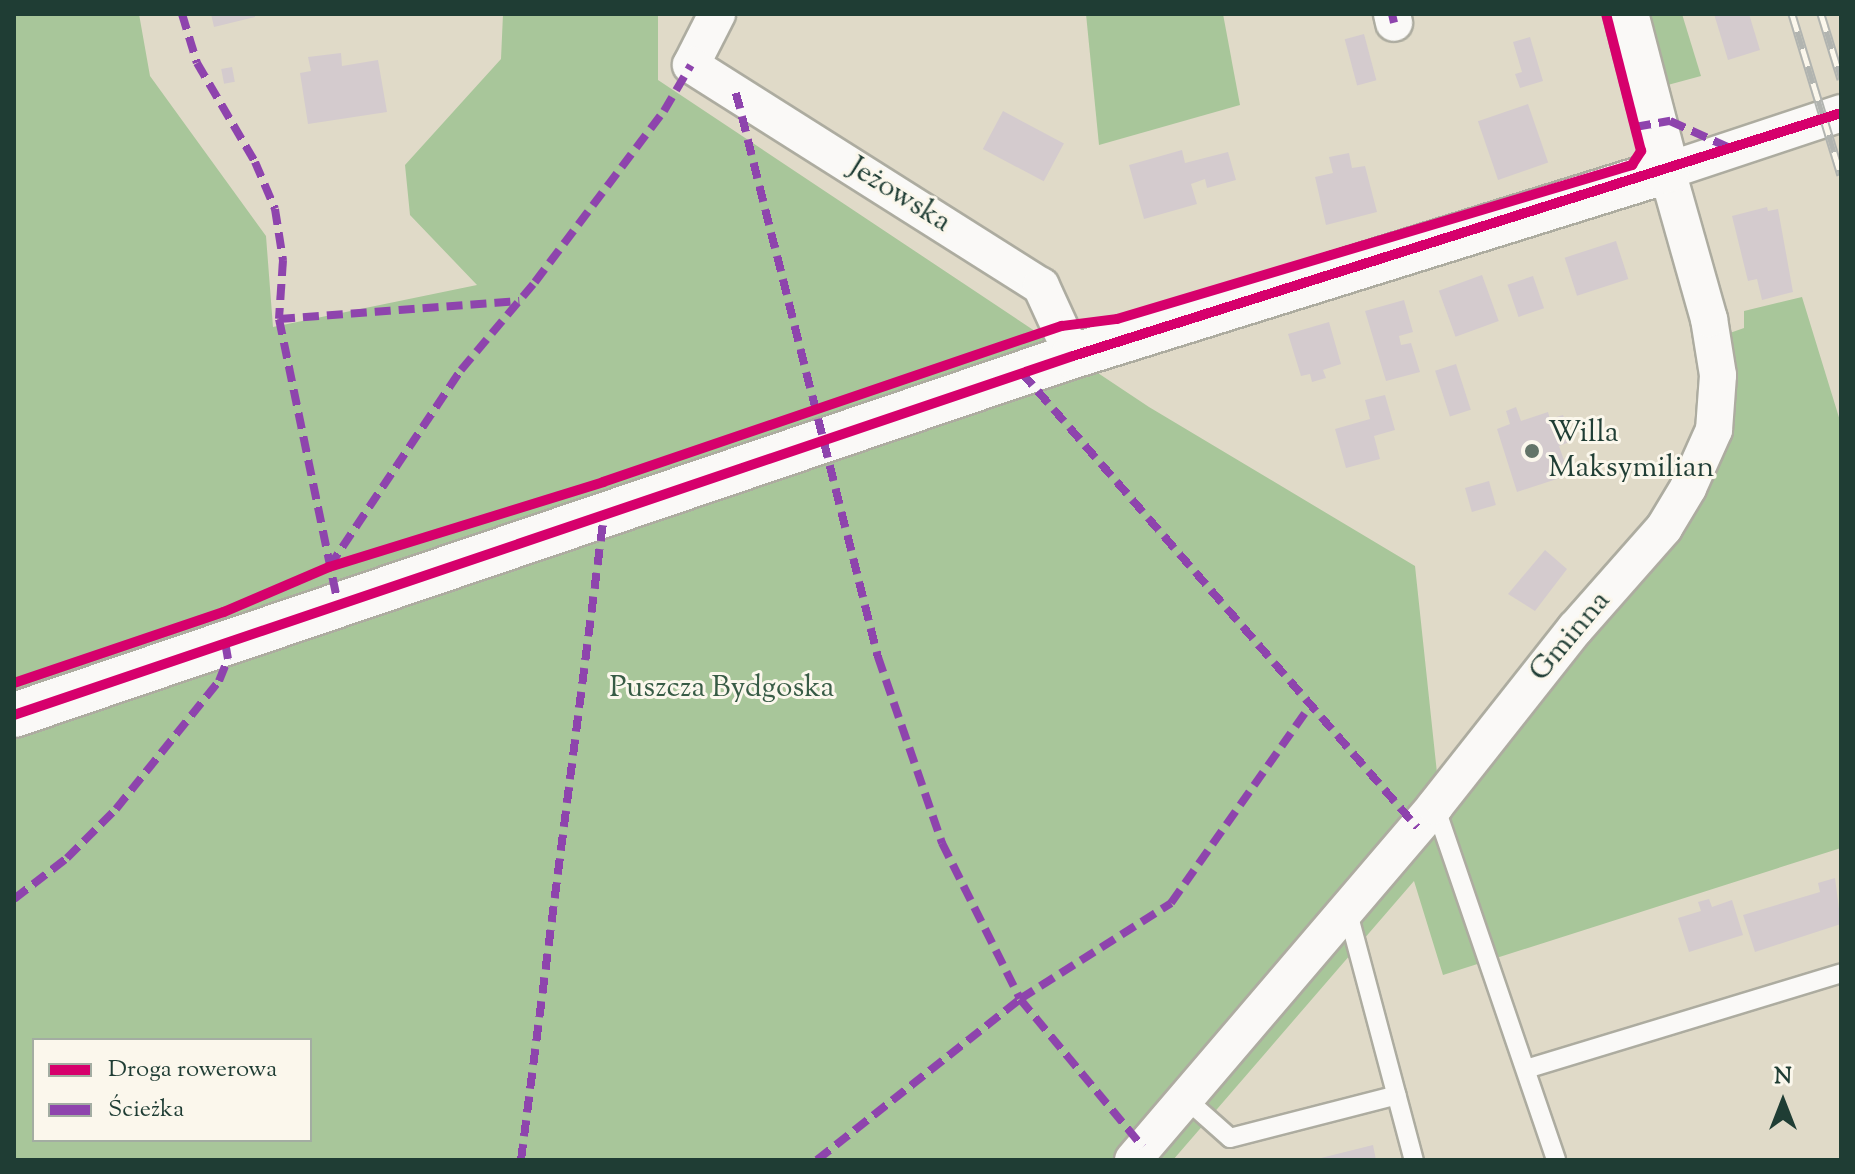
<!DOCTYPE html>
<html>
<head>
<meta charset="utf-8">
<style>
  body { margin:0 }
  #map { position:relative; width:1855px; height:1174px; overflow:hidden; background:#e0dac8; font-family:"Sorts Mill Goudy",serif }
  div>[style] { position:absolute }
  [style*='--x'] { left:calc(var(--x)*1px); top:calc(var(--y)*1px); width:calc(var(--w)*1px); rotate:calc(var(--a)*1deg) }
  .forest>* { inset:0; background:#a8c69a }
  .building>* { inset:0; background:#d4cbce; transform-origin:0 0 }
  .roads { filter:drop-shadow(2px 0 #adaca0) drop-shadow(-2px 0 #adaca0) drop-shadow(0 2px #adaca0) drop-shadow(0 -2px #adaca0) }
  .lane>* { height:18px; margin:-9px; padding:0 9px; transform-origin:9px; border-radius:9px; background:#faf9f7 }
  .street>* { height:36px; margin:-18px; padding:0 18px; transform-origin:18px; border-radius:18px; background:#faf9f7 }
  .secondary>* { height:44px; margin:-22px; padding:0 22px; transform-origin:22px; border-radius:22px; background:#faf9f7 }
  .rail>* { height:9px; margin-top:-4.5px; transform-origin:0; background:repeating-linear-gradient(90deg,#fbf7ec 0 18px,#b1b4b0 0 36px); box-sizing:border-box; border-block:2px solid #b1b4b0 }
  .quiet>* { height:8px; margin-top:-4px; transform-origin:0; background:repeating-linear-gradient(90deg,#8e44ad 0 16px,transparent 0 24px) }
  .cycleway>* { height:10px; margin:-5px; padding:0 5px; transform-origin:5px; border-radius:5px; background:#d6006c }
  .dots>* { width:22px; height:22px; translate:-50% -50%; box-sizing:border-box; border:4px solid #fbf7ec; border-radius:50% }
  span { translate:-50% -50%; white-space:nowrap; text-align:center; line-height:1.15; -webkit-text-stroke:6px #fbf7ec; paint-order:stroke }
  .street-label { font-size:30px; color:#1f3d34 }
  .poi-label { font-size:30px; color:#1f3d34 }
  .left { translate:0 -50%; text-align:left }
  .park-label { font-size:30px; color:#375b45 }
  .frame { position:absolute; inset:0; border:16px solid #1f3d34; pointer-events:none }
  .legend { position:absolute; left:32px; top:1038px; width:280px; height:104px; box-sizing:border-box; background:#fbf7ec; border:2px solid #a3ada2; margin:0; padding:10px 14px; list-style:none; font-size:24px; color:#1f3d34 }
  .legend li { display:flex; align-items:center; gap:16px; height:40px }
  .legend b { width:40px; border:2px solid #a3ada2 }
  .north { position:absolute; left:1743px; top:1062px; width:80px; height:80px; -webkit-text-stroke:6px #fbf7ec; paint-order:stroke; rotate:0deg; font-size:22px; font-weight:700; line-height:32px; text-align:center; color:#1f3d34 }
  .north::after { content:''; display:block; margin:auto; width:28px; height:36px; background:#1f3d34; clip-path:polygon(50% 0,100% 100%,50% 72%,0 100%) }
</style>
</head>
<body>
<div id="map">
  <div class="forest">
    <i style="clip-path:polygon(evenodd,14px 14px,139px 14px,150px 76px,266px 236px,273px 327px,477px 285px,410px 215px,405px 165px,501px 59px,503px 14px,658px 14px,658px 80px,1149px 407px,1415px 566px,1437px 773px,1465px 790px,1675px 534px,1721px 458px,1734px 409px,1727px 334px,1744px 328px,1744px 311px,1802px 297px,1841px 424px,1841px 848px,1443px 975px,1414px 881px,1173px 1160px,14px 1160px,14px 14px,34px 1040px,310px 1040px,310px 1140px,34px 1140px,34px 1040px)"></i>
    <i style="clip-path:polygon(1086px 14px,1223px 14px,1240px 105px,1099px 145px)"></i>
    <i style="clip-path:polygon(1645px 14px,1682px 14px,1701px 76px,1664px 86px)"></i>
  </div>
  <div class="building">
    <i style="clip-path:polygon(211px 14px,255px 14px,255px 17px,214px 27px)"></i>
    <i style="clip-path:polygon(1714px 14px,1749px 14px,1760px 50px,1728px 60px)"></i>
    <i style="left:1364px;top:34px;width:48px;height:20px;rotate:75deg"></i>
    <i style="clip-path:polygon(1530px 37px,1543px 81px,1520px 88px,1515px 74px,1522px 72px,1513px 42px)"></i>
    <i style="clip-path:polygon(341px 53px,342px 66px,378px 60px,387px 112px,308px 124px,300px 73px,311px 71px,308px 57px)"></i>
    <i style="left:232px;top:67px;width:15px;height:11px;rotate:79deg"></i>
    <i style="left:1528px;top:104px;width:62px;height:53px;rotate:71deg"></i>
    <i style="left:1003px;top:111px;width:69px;height:43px;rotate:28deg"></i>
    <i style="clip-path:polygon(1182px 150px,1185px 163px,1228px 152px,1236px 180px,1207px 188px,1205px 179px,1191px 184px,1197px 204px,1144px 219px,1129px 165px)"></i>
    <i style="clip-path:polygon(1349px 153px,1352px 168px,1365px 166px,1377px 212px,1326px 225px,1315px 177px,1333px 173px,1329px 157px)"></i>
    <i style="clip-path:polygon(1767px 207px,1768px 211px,1778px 209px,1793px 292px,1762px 300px,1757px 279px,1748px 281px,1732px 216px)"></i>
    <i style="left:1616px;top:241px;width:40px;height:54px;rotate:72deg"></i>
    <i style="left:1482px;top:275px;width:49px;height:46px;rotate:70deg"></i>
    <i style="left:1533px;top:276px;width:34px;height:27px;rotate:71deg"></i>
    <i style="clip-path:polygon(1404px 300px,1413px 332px,1399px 336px,1401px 345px,1411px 343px,1420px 372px,1386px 381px,1365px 311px)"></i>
    <i style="clip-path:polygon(1329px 322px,1341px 364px,1323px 370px,1326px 378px,1312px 382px,1310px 374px,1301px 376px,1288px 334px)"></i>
    <i style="left:1456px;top:364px;width:48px;height:22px;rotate:72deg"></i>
    <i style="clip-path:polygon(1385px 395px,1395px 430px,1374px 436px,1380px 459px,1346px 468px,1335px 429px,1370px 419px,1365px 400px)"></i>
    <i style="clip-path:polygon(1516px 407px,1521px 421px,1548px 412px,1550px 419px,1563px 415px,1572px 441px,1559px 446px,1569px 475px,1517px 492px,1497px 429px,1510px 424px,1506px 411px)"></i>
    <i style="left:1489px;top:481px;width:25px;height:25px;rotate:74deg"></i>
    <i style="clip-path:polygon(1545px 550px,1567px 569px,1535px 611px,1508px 594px)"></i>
    <i style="clip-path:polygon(1835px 878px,1841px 924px,1755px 952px,1743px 915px,1820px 892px,1818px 883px)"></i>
    <i style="clip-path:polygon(1709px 899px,1712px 907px,1732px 900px,1743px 935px,1689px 952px,1678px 918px,1701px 911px,1698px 902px)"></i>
    <i style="clip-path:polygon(1373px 1145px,1376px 1160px,1317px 1160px,1317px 1159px)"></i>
  </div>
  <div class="roads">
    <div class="lane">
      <i style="--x:1435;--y:806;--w:374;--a:71.1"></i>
      <i style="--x:1347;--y:909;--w:260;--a:75.1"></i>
      <i style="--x:1526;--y:1069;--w:329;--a:-16.9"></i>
      <i style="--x:1185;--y:1098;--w:60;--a:41.6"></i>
      <i style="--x:1230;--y:1138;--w:172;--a:-14.4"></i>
    </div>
    <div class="street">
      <i style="--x:717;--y:14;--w:57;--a:117"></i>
      <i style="--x:691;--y:65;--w:414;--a:32.3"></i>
      <i style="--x:1041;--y:286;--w:77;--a:65.4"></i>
      <i style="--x:1392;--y:14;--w:9;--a:77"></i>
      <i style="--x:1133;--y:1160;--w:465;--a:-49.5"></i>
      <i style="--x:1435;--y:806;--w:226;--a:-51.7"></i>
      <i style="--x:1575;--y:629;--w:135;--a:-48.6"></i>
      <i style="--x:1664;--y:528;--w:47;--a:-59"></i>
      <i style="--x:1688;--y:488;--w:64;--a:-65.9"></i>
      <i style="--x:1714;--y:430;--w:55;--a:-85.8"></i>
      <i style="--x:1718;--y:375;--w:57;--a:-99.1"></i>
      <i style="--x:1709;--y:319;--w:154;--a:-105.8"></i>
      <i style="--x:1667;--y:171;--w:183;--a:-18.4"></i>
    </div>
    <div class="secondary">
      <i style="--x:14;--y:715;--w:1118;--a:-18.73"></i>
      <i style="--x:1073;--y:356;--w:622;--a:-17.3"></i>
      <i style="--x:1667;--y:171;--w:162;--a:-104.6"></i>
    </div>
  </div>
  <div class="rail">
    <i style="--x:1792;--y:14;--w:168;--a:73.1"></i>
    <i style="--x:1821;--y:14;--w:68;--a:72.9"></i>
  </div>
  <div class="quiet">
    <i style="--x:182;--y:14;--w:51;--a:73"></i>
    <i style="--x:197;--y:63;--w:115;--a:59.6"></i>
    <i style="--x:255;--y:162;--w:51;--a:66.9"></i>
    <i style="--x:275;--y:209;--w:52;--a:81.1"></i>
    <i style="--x:283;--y:260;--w:59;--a:93.9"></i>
    <i style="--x:279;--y:319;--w:292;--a:78.3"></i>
    <i style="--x:1392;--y:14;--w:9;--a:77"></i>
    <i style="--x:736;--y:93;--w:582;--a:75.87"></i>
    <i style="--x:878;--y:657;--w:197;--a:71"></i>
    <i style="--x:942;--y:843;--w:174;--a:63.4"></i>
    <i style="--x:1020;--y:999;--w:192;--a:50.3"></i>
    <i style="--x:1635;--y:127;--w:36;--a:-10"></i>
    <i style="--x:1670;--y:121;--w:68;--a:24.3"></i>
    <i style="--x:279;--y:319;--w:241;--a:-4.3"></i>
    <i style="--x:1022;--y:373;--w:602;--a:48.98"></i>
    <i style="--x:329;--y:567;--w:237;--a:-56.2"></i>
    <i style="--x:461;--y:370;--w:115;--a:-49.9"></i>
    <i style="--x:535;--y:282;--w:214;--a:-53"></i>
    <i style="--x:664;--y:111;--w:53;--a:-59.6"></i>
    <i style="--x:14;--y:899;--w:67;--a:-37.7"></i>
    <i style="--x:67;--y:858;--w:69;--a:-45"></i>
    <i style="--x:116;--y:809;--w:164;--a:-51.2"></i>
    <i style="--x:219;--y:681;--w:24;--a:-68"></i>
    <i style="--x:228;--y:659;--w:17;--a:-100"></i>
    <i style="--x:521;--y:1160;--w:650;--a:-82.67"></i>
    <i style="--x:817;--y:1160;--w:259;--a:-38.4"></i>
    <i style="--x:1020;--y:999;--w:179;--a:-32.4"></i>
    <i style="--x:1171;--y:903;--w:241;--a:-54.8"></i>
  </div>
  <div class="cycleway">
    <i style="--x:14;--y:683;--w:222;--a:-18.7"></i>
    <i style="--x:224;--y:612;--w:114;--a:-23.2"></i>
    <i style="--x:329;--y:567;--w:287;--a:-17.2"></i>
    <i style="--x:603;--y:482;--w:485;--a:-18.8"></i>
    <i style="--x:1062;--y:326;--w:55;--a:-7.3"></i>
    <i style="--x:1117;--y:319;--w:538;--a:-16.65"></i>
    <i style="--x:1632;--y:165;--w:17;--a:-57"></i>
    <i style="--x:1641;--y:151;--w:141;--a:-104.3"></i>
    <i style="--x:14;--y:715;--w:1118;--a:-18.73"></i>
    <i style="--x:1073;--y:356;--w:806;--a:-17.56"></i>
  </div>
  <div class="dots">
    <i style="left:1532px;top:451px;background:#637468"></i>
  </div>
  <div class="street-label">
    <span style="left:899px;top:196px;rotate:32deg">Jeżowska</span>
    <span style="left:1571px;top:637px;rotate:-50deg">Gminna</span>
  </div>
  <div class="poi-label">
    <span class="left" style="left:1548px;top:451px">Willa<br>Maksymilian</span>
  </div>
  <div class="park-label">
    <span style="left:722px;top:689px">Puszcza Bydgoska</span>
  </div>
  <div class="frame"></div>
  <ul class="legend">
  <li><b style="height:10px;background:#d6006c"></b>Droga rowerowa</li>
  <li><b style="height:10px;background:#8e44ad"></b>Ścieżka</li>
  </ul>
  <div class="north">N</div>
</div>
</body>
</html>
